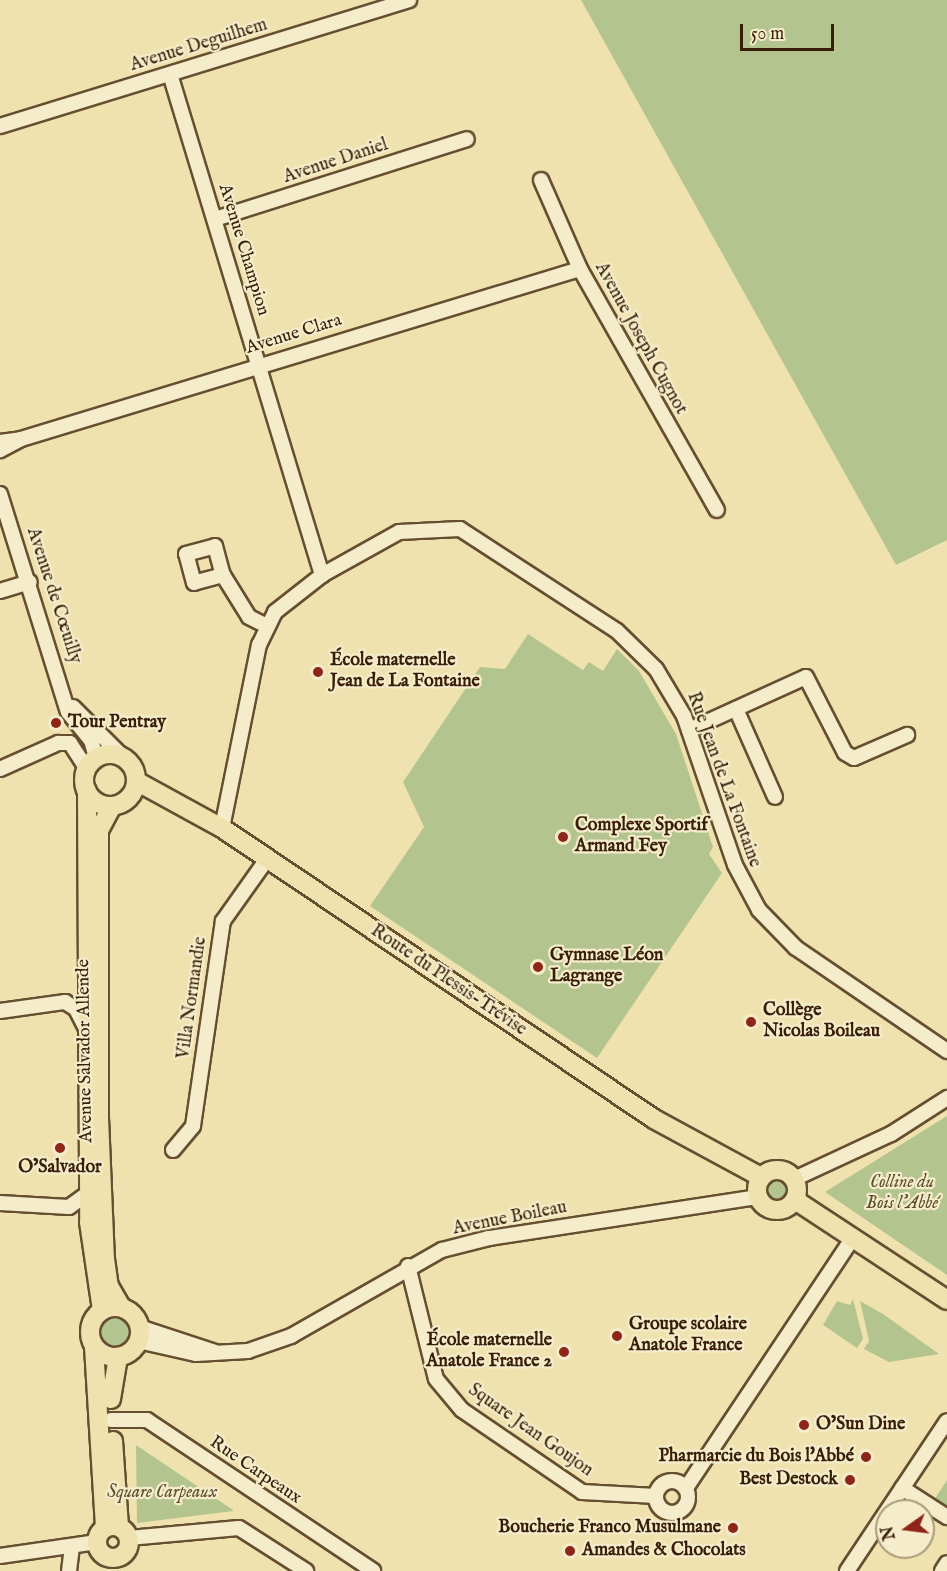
<!DOCTYPE html>
<html>
<head>
<meta charset="utf-8">
<style>
  body { margin:0 }
  #map { position:relative; width:947px; height:1571px; overflow:hidden; background:#f0e2af; font-family:"IM FELL English",serif }
  div>[style] { position:absolute }
  [style*='--x'] { left:calc(var(--x)*1px); top:calc(var(--y)*1px); width:calc(var(--w)*1px); rotate:calc(var(--a)*1deg) }
  .green>* { inset:0; background:#b4c48f }
  .round { border-radius:50% }
  .roads { filter:drop-shadow(2px 0 #664f30) drop-shadow(-2px 0 #664f30) drop-shadow(0 2px #664f30) drop-shadow(0 -2px #664f30) }
  .minor>* { height:14px; margin:-7px; padding:0 7px; transform-origin:7px; border-radius:7px; background:#f5eccb }
  .minor>.ring { margin:-7px; padding:0; box-sizing:content-box; background:none; border:14px solid #f5eccb; border-radius:50% }
  .major>* { height:18px; margin:-9px; padding:0 9px; transform-origin:9px; border-radius:9px; background:#f0e2af }
  .major>.ring { margin:-9px; padding:0; box-sizing:content-box; background:none; border:18px solid #f0e2af; border-radius:50% }
  .dots>* { width:16px; height:16px; translate:-50% -50%; box-sizing:border-box; border:3px solid #f5eccb; border-radius:50% }
  span { translate:-50% -50%; white-space:nowrap; text-align:center; line-height:1.15; -webkit-text-stroke:4.5px #f5eccb; paint-order:stroke }
  .street-label { font-size:18px; color:#381e06 }
  .poi-label { font-size:18px; color:#381e06; font-weight:700 }
  .left { translate:0 -50%; text-align:left }
  .right { translate:-100% -50%; text-align:right }
  .park-label { font-size:18px; color:#5d502f; font-style:italic }
  .north { position:absolute; left:875px; top:1499px; width:60px; height:60px; box-sizing:border-box; background:#f5eccb; border:2px solid #a99a7c; border-radius:50%; rotate:256deg; font-size:16px; font-weight:700; line-height:24px; text-align:center; color:#381e06 }
  .north::after { content:''; display:block; margin:auto; width:21px; height:27px; background:#8f2418; clip-path:polygon(50% 0,100% 100%,50% 72%,0 100%) }
  .scale { position:absolute; left:740px; top:24px; width:94px; height:27px; box-sizing:border-box; border:3px solid #381e06; border-top:0; padding-left:8px; font-size:18px; line-height:21px; white-space:nowrap; color:#381e06; -webkit-text-stroke:4px #f5eccb; paint-order:stroke }
</style>
</head>
<body>
<div id="map">
  <div class="green">
    <i style="clip-path:polygon(581px 0,947px 0,947px 540px,896px 565px)"></i>
    <i style="clip-path:polygon(528px 634px,583px 670px,589px 662px,603px 671px,617px 649px,639px 671px,676px 734px,713px 847px,709px 854px,722px 873px,597px 1058px,370px 906px,424px 827px,403px 782px,480px 667px,505px 669px)"></i>
    <i style="clip-path:polygon(947px 1116px,947px 1275px,825px 1192px)"></i>
    <i class="round" style="left:766px;top:1178px;width:22px;height:22px"></i>
    <i style="clip-path:polygon(853px 1299px,863px 1339px,857px 1348px,823px 1325px,837px 1301px,850px 1305px)"></i>
    <i style="clip-path:polygon(860px 1301px,883px 1314px,939px 1354px,889px 1362px,864px 1349px,869px 1341px)"></i>
    <i class="round" style="left:99px;top:1315px;width:32px;height:32px"></i>
    <i style="clip-path:polygon(136px 1445px,233px 1510px,233px 1511px,137px 1523px)"></i>
    <i style="clip-path:polygon(947px 1480px,947px 1508px,934px 1500px)"></i>
  </div>
  <div class="roads">
    <div class="minor">
      <i style="--x:170;--y:74;--w:524;--a:73.12"></i>
      <i style="--x:0;--y:126;--w:428;--a:-17.1"></i>
      <i style="--x:541;--y:180;--w:97;--a:66.3"></i>
      <i style="--x:580;--y:269;--w:277;--a:60.4"></i>
      <i style="--x:215;--y:219;--w:264;--a:-17.6"></i>
      <i style="--x:21;--y:439;--w:584;--a:-16.92"></i>
      <i style="--x:0;--y:442;--w:21;--a:-8"></i>
      <i style="--x:21;--y:439;--w:24;--a:152"></i>
      <i style="--x:0;--y:494;--w:228;--a:72.7"></i>
      <i style="--x:68;--y:712;--w:36;--a:51"></i>
      <i style="--x:91;--y:740;--w:19;--a:74"></i>
      <i style="--x:215;--y:546;--w:30;--a:75"></i>
      <i style="--x:223;--y:575;--w:30;--a:165"></i>
      <i style="--x:194;--y:583;--w:30;--a:-105"></i>
      <i style="--x:186;--y:554;--w:30;--a:-15"></i>
      <i style="--x:223;--y:575;--w:49;--a:58.2"></i>
      <i style="--x:249;--y:617;--w:20;--a:27"></i>
      <i style="--x:0;--y:591;--w:31;--a:-17"></i>
      <i style="--x:73;--y:707;--w:69;--a:45"></i>
      <i style="--x:736;--y:709;--w:96;--a:66.1"></i>
      <i style="--x:689;--y:730;--w:128;--a:-24.4"></i>
      <i style="--x:806;--y:677;--w:85;--a:62.8"></i>
      <i style="--x:845;--y:753;--w:10;--a:29"></i>
      <i style="--x:854;--y:758;--w:58;--a:-23.5"></i>
      <i style="--x:0;--y:769;--w:64;--a:-24.1"></i>
      <i style="--x:58;--y:743;--w:12;--a:0"></i>
      <i style="--x:70;--y:743;--w:30;--a:57"></i>
      <i style="--x:222;--y:828;--w:187;--a:-78.6"></i>
      <i style="--x:259;--y:645;--w:37;--a:-64"></i>
      <i style="--x:275;--y:612;--w:60;--a:-38.2"></i>
      <i style="--x:322;--y:575;--w:88;--a:-29.2"></i>
      <i style="--x:399;--y:532;--w:61;--a:-2.8"></i>
      <i style="--x:460;--y:529;--w:187;--a:33"></i>
      <i style="--x:617;--y:631;--w:54;--a:44.3"></i>
      <i style="--x:656;--y:669;--w:55;--a:59.2"></i>
      <i style="--x:684;--y:716;--w:157;--a:71.1"></i>
      <i style="--x:735;--y:865;--w:51;--a:61.9"></i>
      <i style="--x:759;--y:910;--w:53;--a:45.8"></i>
      <i style="--x:796;--y:948;--w:183;--a:34.3"></i>
      <i style="--x:0;--y:1011;--w:66;--a:-7.9"></i>
      <i style="--x:65;--y:1002;--w:13;--a:32"></i>
      <i style="--x:76;--y:1009;--w:20;--a:63"></i>
      <i style="--x:173;--y:1150;--w:31;--a:-50"></i>
      <i style="--x:193;--y:1126;--w:207;--a:-81.7"></i>
      <i style="--x:223;--y:921;--w:76;--a:-54.6"></i>
      <i style="--x:794;--y:1179;--w:107;--a:-24.9"></i>
      <i style="--x:891;--y:1134;--w:67;--a:-32.7"></i>
      <i style="--x:0;--y:1203;--w:69;--a:3.3"></i>
      <i style="--x:69;--y:1207;--w:24;--a:-36"></i>
      <i style="--x:408;--y:1266;--w:116;--a:76.1"></i>
      <i style="--x:436;--y:1379;--w:40;--a:50"></i>
      <i style="--x:462;--y:1410;--w:145;--a:34.3"></i>
      <i style="--x:582;--y:1492;--w:74;--a:3.1"></i>
      <i style="--x:139;--y:1327;--w:80;--a:18.2"></i>
      <i style="--x:138;--y:1341;--w:59;--a:12.6"></i>
      <i style="--x:196;--y:1354;--w:52;--a:-3.3"></i>
      <i style="--x:248;--y:1351;--w:46;--a:-19.2"></i>
      <i style="--x:291;--y:1336;--w:174;--a:-29.7"></i>
      <i style="--x:442;--y:1250;--w:49;--a:-14.3"></i>
      <i style="--x:489;--y:1238;--w:272;--a:-8.7"></i>
      <i style="--x:111;--y:1420;--w:36;--a:0"></i>
      <i style="--x:147;--y:1420;--w:272;--a:33.7"></i>
      <i class="ring" style="left:656px;top:1481px;width:18px;height:18px"></i>
      <i style="--x:686;--y:1488;--w:301;--a:-56.3"></i>
      <i style="--x:902;--y:1488;--w:54;--a:32.8"></i>
      <i style="--x:129;--y:1538;--w:110;--a:-5.2"></i>
      <i style="--x:239;--y:1528;--w:80;--a:32.7"></i>
      <i style="--x:0;--y:1556;--w:98;--a:-8.2"></i>
      <i style="--x:69;--y:1571;--w:25;--a:-83"></i>
      <i style="--x:847;--y:1571;--w:180;--a:-56.3"></i>
      <i style="--x:942;--y:1571;--w:9;--a:-58"></i>
    </div>
    <div class="major">
      <i class="ring" style="left:84px;top:754px;width:34px;height:34px"></i>
      <i style="--x:136;--y:781;--w:98;--a:28.7"></i>
      <i style="--x:222;--y:828;--w:521;--a:33.96"></i>
      <i style="--x:654;--y:1119;--w:122;--a:28.5"></i>
      <i style="--x:87;--y:791;--w:431;--a:89.7"></i>
      <i style="--x:89;--y:1222;--w:89;--a:81.6"></i>
      <i style="--x:112;--y:806;--w:27;--a:118"></i>
      <i style="--x:99;--y:830;--w:288;--a:90"></i>
      <i style="--x:99;--y:1118;--w:141;--a:87.6"></i>
      <i style="--x:105;--y:1259;--w:27;--a:82"></i>
      <i style="--x:109;--y:1286;--w:24;--a:60"></i>
      <i class="ring" style="left:757px;top:1170px;width:22px;height:22px"></i>
      <i style="--x:795;--y:1200;--w:182;--a:33.3"></i>
      <i class="ring" style="left:90px;top:1307px;width:32px;height:32px"></i>
      <i style="--x:94;--y:1347;--w:181;--a:86.5"></i>
      <i style="--x:111;--y:1399;--w:43;--a:-80.5"></i>
      <i style="--x:113;--y:1441;--w:86;--a:86"></i>
      <i class="ring" style="left:97px;top:1526px;width:14px;height:14px"></i>
    </div>
  </div>
  <div class="dots">
    <i style="left:318px;top:672px;background:#8f2418"></i>
    <i style="left:56px;top:723px;background:#8f2418"></i>
    <i style="left:563px;top:837px;background:#8f2418"></i>
    <i style="left:538px;top:967px;background:#8f2418"></i>
    <i style="left:751px;top:1022px;background:#8f2418"></i>
    <i style="left:60px;top:1148px;background:#8f2418"></i>
    <i style="left:617px;top:1336px;background:#8f2418"></i>
    <i style="left:564px;top:1352px;background:#8f2418"></i>
    <i style="left:804px;top:1425px;background:#8f2418"></i>
    <i style="left:866px;top:1457px;background:#8f2418"></i>
    <i style="left:850px;top:1480px;background:#8f2418"></i>
    <i style="left:733px;top:1528px;background:#8f2418"></i>
    <i style="left:570px;top:1551px;background:#8f2418"></i>
  </div>
  <div class="street-label">
    <span style="left:199px;top:46px;rotate:-17deg">Avenue Deguilhem</span>
    <span style="left:336px;top:162px;rotate:-18deg">Avenue Daniel</span>
    <span style="left:243px;top:250px;rotate:73deg">Avenue Champion</span>
    <span style="left:294px;top:335px;rotate:-17deg">Avenue Clara</span>
    <span style="left:640px;top:339px;rotate:61deg">Avenue Joseph Cugnot</span>
    <span style="left:53px;top:596px;rotate:72deg">Avenue de Cœuilly</span>
    <span style="left:723px;top:780px;rotate:70deg">Rue Jean de La Fontaine</span>
    <span style="left:448px;top:981px;rotate:34deg">Route du Plessis-Trévise</span>
    <span style="left:193px;top:998px;rotate:-82deg">Villa Normandie</span>
    <span style="left:86px;top:1051px;rotate:-91deg">Avenue Salvador Allende</span>
    <span style="left:510px;top:1219px;rotate:-11deg">Avenue Boileau</span>
    <span style="left:530px;top:1431px;rotate:35deg">Square Jean Goujon</span>
    <span style="left:255px;top:1471px;rotate:34deg">Rue Carpeaux</span>
  </div>
  <div class="poi-label">
    <span class="left" style="left:330px;top:672px">École maternelle<br>Jean de La Fontaine</span>
    <span class="left" style="left:68px;top:723px">Tour Pentray</span>
    <span class="left" style="left:575px;top:837px">Complexe Sportif<br>Armand Fey</span>
    <span class="left" style="left:550px;top:967px">Gymnase Léon<br>Lagrange</span>
    <span class="left" style="left:763px;top:1022px">Collège<br>Nicolas Boileau</span>
    <span style="left:60px;top:1168px">O’Salvador</span>
    <span class="left" style="left:629px;top:1336px">Groupe scolaire<br>Anatole France</span>
    <span class="right" style="left:552px;top:1352px">École maternelle<br>Anatole France 2</span>
    <span class="left" style="left:816px;top:1425px">O’Sun Dine</span>
    <span class="right" style="left:854px;top:1457px">Pharmarcie du Bois l'Abbé</span>
    <span class="right" style="left:838px;top:1480px">Best Destock</span>
    <span class="right" style="left:721px;top:1528px">Boucherie Franco Musulmane</span>
    <span class="left" style="left:582px;top:1551px">Amandes &amp; Chocolats</span>
  </div>
  <div class="park-label">
    <span style="left:902px;top:1194px">Colline du<br>Bois l'Abbé</span>
    <span style="left:162px;top:1493px">Square Carpeaux</span>
  </div>
  <div class="north">N</div>
  <div class="scale">50 m</div>
</div>
</body>
</html>
